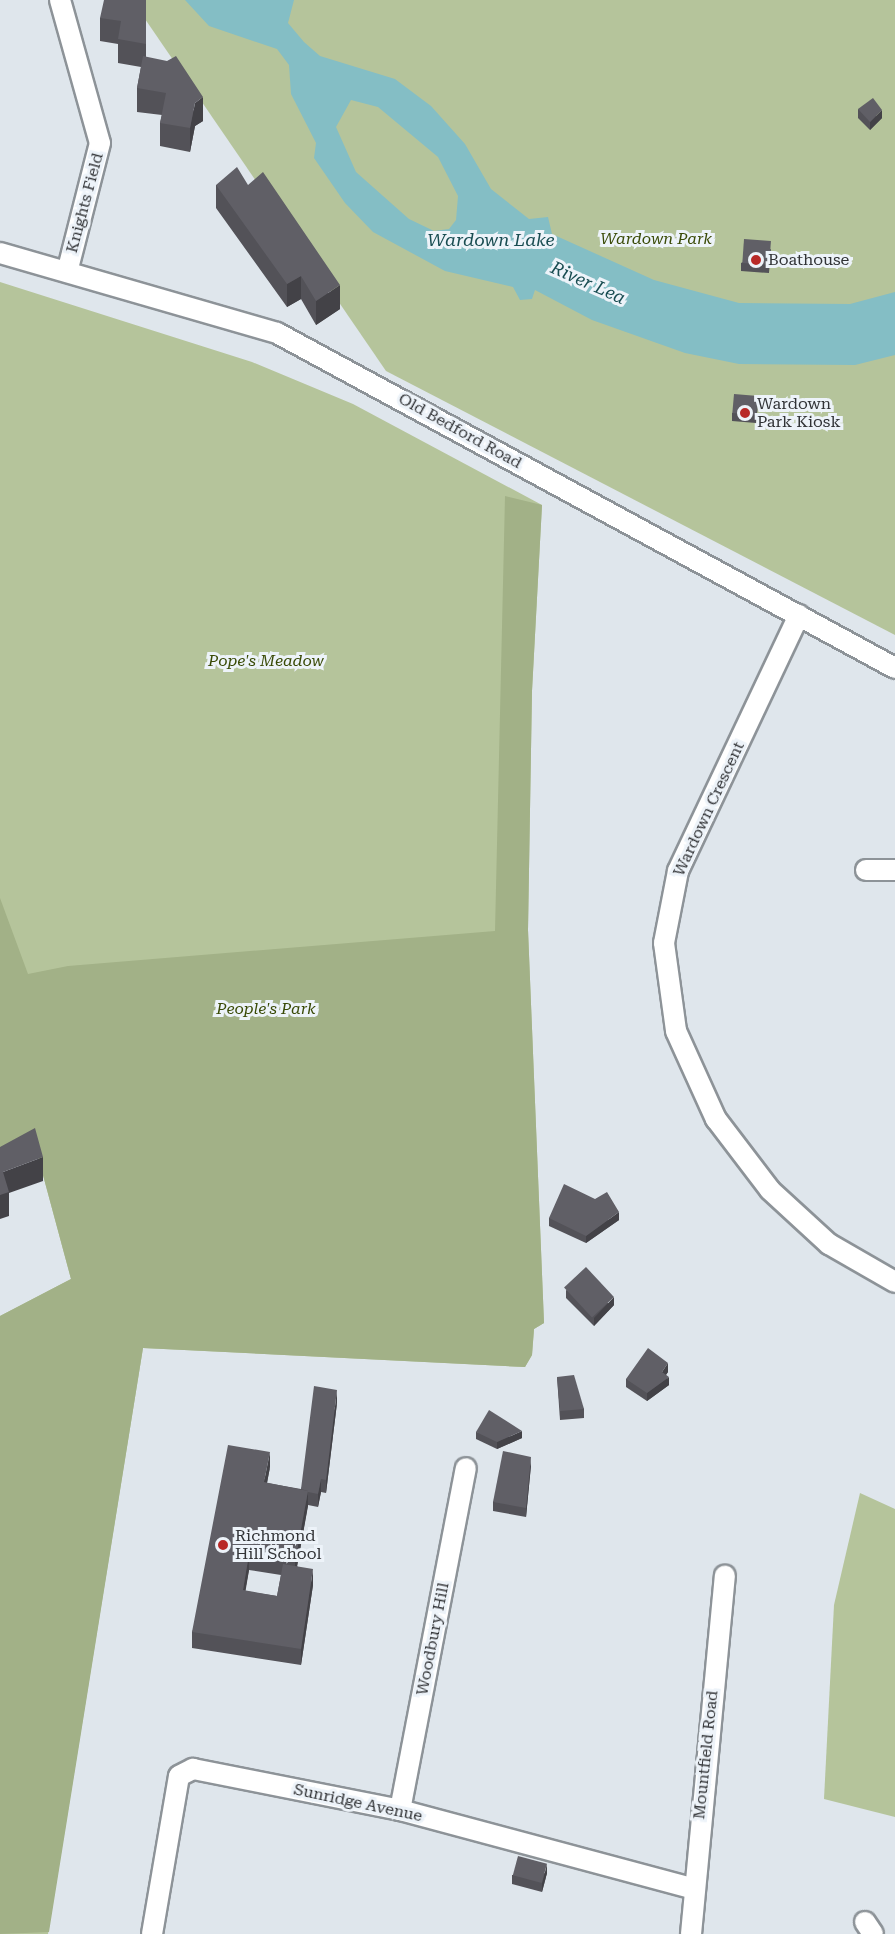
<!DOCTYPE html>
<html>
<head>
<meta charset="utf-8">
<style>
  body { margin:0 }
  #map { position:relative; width:895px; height:1934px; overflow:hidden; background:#dfe6ec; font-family:"Roboto Serif",serif }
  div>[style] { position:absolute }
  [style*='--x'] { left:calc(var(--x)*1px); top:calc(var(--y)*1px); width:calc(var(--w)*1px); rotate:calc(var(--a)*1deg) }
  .green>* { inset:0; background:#b5c49b }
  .forest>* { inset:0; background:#a2b187 }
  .water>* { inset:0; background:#84bec5 }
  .roads { filter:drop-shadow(2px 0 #8d9398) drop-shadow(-2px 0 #8d9398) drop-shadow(0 2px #8d9398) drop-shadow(0 -2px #8d9398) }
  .street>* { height:20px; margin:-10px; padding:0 10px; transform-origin:10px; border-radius:10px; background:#fff }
  .wall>* { inset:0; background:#535258 }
  .shaded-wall>* { inset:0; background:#434247 }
  .building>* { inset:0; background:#605f66; transform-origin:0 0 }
  .dots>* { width:16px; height:16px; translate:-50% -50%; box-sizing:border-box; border:3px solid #edf3f9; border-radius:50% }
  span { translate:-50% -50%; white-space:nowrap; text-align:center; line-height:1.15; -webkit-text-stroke:6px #edf3f9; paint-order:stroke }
  .street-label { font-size:16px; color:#313336 }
  .park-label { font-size:16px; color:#394a06; font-style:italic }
  .poi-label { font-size:16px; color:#313336 }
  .left { translate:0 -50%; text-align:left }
  .water-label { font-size:18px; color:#184c51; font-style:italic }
</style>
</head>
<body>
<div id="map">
  <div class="green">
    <i style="clip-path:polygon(132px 0,895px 0,895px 635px,386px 371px)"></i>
    <i style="clip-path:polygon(0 282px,252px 362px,353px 404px,542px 505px,532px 691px,528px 930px,544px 1323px,534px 1329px,532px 1355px,525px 1367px,143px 1348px,48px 1934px,0 1934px,0 1316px,71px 1279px,33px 1138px,0 1150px)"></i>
    <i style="clip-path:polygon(860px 1493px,895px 1509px,895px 1817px,824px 1799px,834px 1605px)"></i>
  </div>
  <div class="forest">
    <i style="clip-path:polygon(505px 496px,542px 505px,532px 691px,528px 930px,544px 1323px,534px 1329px,532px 1355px,525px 1367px,143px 1348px,49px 1932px,0 1934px,0 1316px,71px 1279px,33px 1138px,0 1150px,0 898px,28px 974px,68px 966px,495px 931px)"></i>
  </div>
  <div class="water">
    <i style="clip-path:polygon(evenodd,185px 0,294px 0,288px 23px,304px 42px,320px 56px,395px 79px,431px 106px,465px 144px,491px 189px,529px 219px,548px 217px,552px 234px,654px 280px,739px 303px,850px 304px,895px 292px,895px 355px,855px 365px,739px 364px,685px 353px,592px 320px,535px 290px,532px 299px,520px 300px,513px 287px,445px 271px,373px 232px,345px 203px,314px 158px,316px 143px,291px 94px,289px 65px,277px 49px,209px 26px,185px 0,351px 100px,378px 107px,438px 157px,458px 196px,456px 220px,449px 229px,434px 231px,409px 219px,356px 172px,336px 127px,351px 100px)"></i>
  </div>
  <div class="roads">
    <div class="street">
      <i style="--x:60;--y:0;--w:148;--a:74.4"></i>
      <i style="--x:100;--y:143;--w:133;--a:104.3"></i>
      <i style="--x:0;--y:253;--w:288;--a:16.1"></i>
      <i style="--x:277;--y:333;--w:703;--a:28.46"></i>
      <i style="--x:799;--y:615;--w:283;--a:115.3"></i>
      <i style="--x:678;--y:871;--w:73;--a:101"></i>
      <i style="--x:664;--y:943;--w:89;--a:82.2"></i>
      <i style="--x:676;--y:1031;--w:97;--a:65.6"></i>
      <i style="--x:716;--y:1119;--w:89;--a:52.7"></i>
      <i style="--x:770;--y:1190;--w:80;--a:42.5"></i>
      <i style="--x:829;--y:1244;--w:76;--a:29.9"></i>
      <i style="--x:866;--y:870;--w:29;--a:0"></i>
      <i style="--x:400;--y:1810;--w:348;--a:-79.1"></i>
      <i style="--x:865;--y:1922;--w:14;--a:56"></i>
      <i style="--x:152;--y:1934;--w:160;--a:-80.3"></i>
      <i style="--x:179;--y:1776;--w:16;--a:-27"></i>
      <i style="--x:193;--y:1769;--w:211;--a:11.2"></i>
      <i style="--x:400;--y:1810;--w:302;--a:15"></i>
      <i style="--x:691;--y:1934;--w:360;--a:-84.6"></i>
    </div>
  </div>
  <div class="wall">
    <i style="clip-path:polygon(146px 0,146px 57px,203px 121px,195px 126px,190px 152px,160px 146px,160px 123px,162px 115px,137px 112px,137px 88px,141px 67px,118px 63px,118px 44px,100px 41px,100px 18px)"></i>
    <i style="clip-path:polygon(858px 109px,882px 118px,870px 130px,858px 118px)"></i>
    <i style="clip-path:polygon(216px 185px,248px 185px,340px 309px,316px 325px,301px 299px,287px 307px,216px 208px)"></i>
    <i style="clip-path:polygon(771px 249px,769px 273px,741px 271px,741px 263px)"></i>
    <i style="clip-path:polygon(758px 405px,756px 423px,732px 421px,732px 413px)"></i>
    <i style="clip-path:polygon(549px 1218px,619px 1220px,586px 1243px,549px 1226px)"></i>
    <i style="clip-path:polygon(566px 1290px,614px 1305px,594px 1326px,566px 1298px)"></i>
    <i style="clip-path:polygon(668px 1372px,666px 1375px,669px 1385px,647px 1401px,626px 1387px,626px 1379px)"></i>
    <i style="clip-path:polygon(557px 1377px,584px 1409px,584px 1418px,560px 1420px)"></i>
    <i style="clip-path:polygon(evenodd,337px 1403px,326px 1493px,321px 1492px,318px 1507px,308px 1505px,297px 1566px,313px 1585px,301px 1665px,192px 1648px,192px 1632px,270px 1467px,267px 1483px,301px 1489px,337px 1403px,249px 1570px,281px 1575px,277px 1596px,245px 1591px,249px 1570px)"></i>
    <i style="clip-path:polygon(476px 1432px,522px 1438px,497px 1449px,476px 1439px)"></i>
    <i style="clip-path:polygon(531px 1465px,526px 1517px,493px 1511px,493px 1502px)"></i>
    <i style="clip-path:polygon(547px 1873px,542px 1892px,512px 1884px,512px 1875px)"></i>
  </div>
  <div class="shaded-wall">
    <i style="clip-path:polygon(203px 97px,203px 121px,195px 126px,190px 152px,190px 128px,195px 103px)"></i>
    <i style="clip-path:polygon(882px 110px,882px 118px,870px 130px,870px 122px)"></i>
    <i style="clip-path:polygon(301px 276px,301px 299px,287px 307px,287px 284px)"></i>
    <i style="clip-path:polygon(340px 285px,340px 309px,316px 325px,316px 301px)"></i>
    <i style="clip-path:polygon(43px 1157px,43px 1181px,9px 1193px,9px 1216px,0 1219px,0 1195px,3px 1172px)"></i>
    <i style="clip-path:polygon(619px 1212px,619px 1220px,586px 1243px,586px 1236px)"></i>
    <i style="clip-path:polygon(614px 1297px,614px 1305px,594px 1326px,594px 1318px)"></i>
    <i style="clip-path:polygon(668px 1363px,668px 1372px,662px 1380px,662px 1372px)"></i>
    <i style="clip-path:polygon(669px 1377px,669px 1385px,647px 1401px,647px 1393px)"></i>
    <i style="clip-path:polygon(337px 1390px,337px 1403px,326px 1493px,326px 1480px)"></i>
    <i style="clip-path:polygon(522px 1431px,522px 1438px,497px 1449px,497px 1442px)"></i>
    <i style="clip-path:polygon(270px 1452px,270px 1467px,264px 1498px,264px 1482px)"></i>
    <i style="clip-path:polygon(531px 1457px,531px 1465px,526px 1517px,526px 1508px)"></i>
    <i style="clip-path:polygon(321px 1479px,321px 1492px,318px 1507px,318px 1494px)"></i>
    <i style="clip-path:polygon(308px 1491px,308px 1506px,295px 1578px,295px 1562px)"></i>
    <i style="clip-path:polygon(249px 1554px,249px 1570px,243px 1606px,243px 1590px)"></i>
    <i style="clip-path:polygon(313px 1569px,313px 1585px,301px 1665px,301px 1649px)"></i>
    <i style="clip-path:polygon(547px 1864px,547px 1873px,542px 1892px,542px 1884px)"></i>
  </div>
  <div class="building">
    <i style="clip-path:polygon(104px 0,146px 0,146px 44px,118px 39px,121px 21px,100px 18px)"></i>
    <i style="clip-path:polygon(143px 56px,167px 61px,176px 56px,203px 97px,195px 103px,190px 128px,160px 123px,166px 93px,137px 88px)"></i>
    <i style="clip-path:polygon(873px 98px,882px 110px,870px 122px,858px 109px)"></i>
    <i style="clip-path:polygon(237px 167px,248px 185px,263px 172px,340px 285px,316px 301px,301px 276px,287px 284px,216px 185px)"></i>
    <i style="left:744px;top:239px;width:27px;height:24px;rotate:4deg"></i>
    <i style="left:734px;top:394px;width:24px;height:19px;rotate:5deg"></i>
    <i style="clip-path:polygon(35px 1128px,43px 1157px,3px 1172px,9px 1192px,0 1195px,0 1147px)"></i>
    <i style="clip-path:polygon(564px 1184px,595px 1199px,607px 1192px,619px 1212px,586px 1236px,549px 1218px)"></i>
    <i style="left:586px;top:1267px;width:41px;height:30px;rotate:47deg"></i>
    <i style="clip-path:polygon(648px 1348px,668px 1363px,662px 1372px,669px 1377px,647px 1393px,626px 1379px)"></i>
    <i style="clip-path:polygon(574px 1375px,584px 1409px,560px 1411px,557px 1377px)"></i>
    <i style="clip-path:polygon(314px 1386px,337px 1390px,326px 1480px,321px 1479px,318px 1494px,308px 1492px,308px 1491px,301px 1489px)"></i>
    <i style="clip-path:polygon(489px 1410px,522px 1431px,497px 1442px,476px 1432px)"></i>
    <i style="clip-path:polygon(228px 1445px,270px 1452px,264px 1482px,308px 1491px,295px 1562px,249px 1554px,243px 1590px,277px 1596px,283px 1564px,313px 1569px,301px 1649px,192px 1632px)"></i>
    <i style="clip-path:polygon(503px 1451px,531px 1457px,526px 1508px,493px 1502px)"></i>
    <i style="left:518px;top:1856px;width:30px;height:20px;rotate:15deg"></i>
  </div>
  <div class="dots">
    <i style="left:756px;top:260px;background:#b82927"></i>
    <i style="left:745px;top:413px;background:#b82927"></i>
    <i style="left:223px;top:1545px;background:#b82927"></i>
  </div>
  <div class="street-label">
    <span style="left:85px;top:203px;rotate:-75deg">Knights Field</span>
    <span style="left:460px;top:431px;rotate:29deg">Old Bedford Road</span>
    <span style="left:709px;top:809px;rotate:-65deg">Wardown Crescent</span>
    <span style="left:433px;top:1639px;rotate:-79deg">Woodbury Hill</span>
    <span style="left:706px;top:1755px;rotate:-84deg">Mountfield Road</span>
    <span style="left:358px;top:1803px;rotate:12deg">Sunridge Avenue</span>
  </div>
  <div class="park-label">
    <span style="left:656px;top:239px">Wardown Park</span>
    <span style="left:266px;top:661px">Pope's Meadow</span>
    <span style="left:266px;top:1009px">People's Park</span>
  </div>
  <div class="poi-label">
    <span class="left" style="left:768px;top:260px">Boathouse</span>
    <span class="left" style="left:757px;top:413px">Wardown<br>Park Kiosk</span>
    <span class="left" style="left:235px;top:1545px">Richmond<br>Hill School</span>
  </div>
  <div class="water-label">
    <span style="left:491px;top:240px">Wardown Lake</span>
    <span style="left:588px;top:283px;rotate:24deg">River Lea</span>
  </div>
</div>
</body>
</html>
